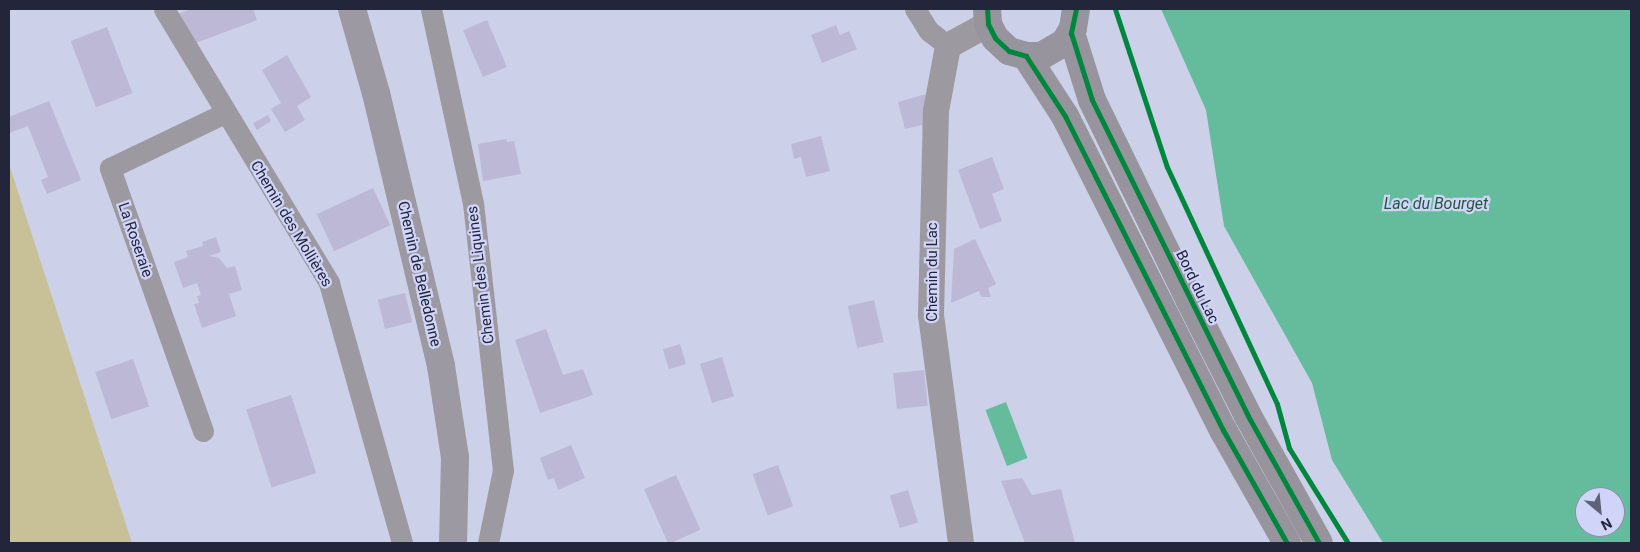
<!DOCTYPE html>
<html>
<head>
<meta charset="utf-8">
<style>
  body { margin:0 }
  #map { position:relative; width:1640px; height:552px; overflow:hidden; background:#cdd0e9; font-family:Roboto,sans-serif }
  div>[style] { position:absolute }
  [style*='--x'] { left:calc(var(--x)*1px); top:calc(var(--y)*1px); width:calc(var(--w)*1px); rotate:calc(var(--a)*1deg) }
  .green>* { inset:0; background:#c8c197 }
  .water>* { inset:0; background:#64bc9d; transform-origin:0 0 }
  .building>* { inset:0; background:#bdb8d5; transform-origin:0 0 }
  .minor>* { height:21px; margin:-10.5px; padding:0 10.5px; transform-origin:10.5px; border-radius:10.5px; background:#9d99a1 }
  .tertiary>* { height:26px; margin:-13px; padding:0 13px; transform-origin:13px; border-radius:13px; background:#9d99a1 }
  .secondary>* { height:28px; margin:-14px; padding:0 14px; transform-origin:14px; border-radius:14px; background:#9d99a2 }
  .primary>* { height:28px; margin:-14px; padding:0 14px; transform-origin:14px; border-radius:14px; background:#97949d }
  .cycleway>* { height:5px; margin:-2.5px; padding:0 2.5px; transform-origin:2.5px; border-radius:2.5px; background:#00873e }
  span { translate:-50% -50%; white-space:nowrap; text-align:center; line-height:1.15; -webkit-text-stroke:4.5px #d0d4f8; paint-order:stroke }
  .street-label { font-size:15px; color:#23253b }
  .water-label { font-size:16px; color:#25553d; font-style:italic }
  .frame { position:absolute; inset:0; border:10px solid #23253b; pointer-events:none }
  .north { position:absolute; left:1575px; top:487px; width:50px; height:50px; box-sizing:border-box; background:#d0d4f8; border:1px solid #8b8eac; border-radius:50%; rotate:152deg; font-size:14px; font-weight:700; line-height:20px; text-align:center; color:#23253b }
  .north::after { content:''; display:block; margin:auto; width:18px; height:22px; background:#5e6178; clip-path:polygon(50% 0,100% 100%,50% 72%,0 100%) }
</style>
</head>
<body>
<div id="map">
  <div class="green">
    <i style="clip-path:polygon(9px 164px,132px 543px,9px 543px)"></i>
  </div>
  <div class="water">
    <i style="clip-path:polygon(evenodd,1161px 9px,1631px 9px,1631px 543px,1383px 543px,1332px 460px,1312px 383px,1224px 226px,1206px 110px,1161px 9px,1585px 497px,1615px 497px,1615px 527px,1585px 527px,1585px 497px)"></i>
    <i style="left:1006px;top:402px;width:60px;height:22px;rotate:69deg"></i>
  </div>
  <div class="building">
    <i style="clip-path:polygon(192px 9px,253px 9px,257px 20px,193px 44px,177px 14px)"></i>
    <i style="left:487px;top:20px;width:51px;height:26px;rotate:67deg"></i>
    <i style="clip-path:polygon(836px 25px,840px 35px,849px 31px,857px 49px,822px 63px,811px 35px)"></i>
    <i style="left:107px;top:27px;width:71px;height:39px;rotate:69deg"></i>
    <i style="clip-path:polygon(287px 55px,311px 97px,297px 106px,305px 120px,285px 132px,271px 109px,281px 103px,262px 70px)"></i>
    <i style="clip-path:polygon(933px 92px,923px 130px,922px 125px,905px 129px,898px 102px)"></i>
    <i style="clip-path:polygon(49px 101px,81px 180px,47px 194px,41px 180px,48px 177px,28px 126px,9px 133px,9px 117px)"></i>
    <i style="clip-path:polygon(268px 115px,271px 121px,257px 130px,253px 123px)"></i>
    <i style="clip-path:polygon(821px 136px,830px 171px,806px 177px,801px 157px,794px 159px,791px 144px)"></i>
    <i style="clip-path:polygon(506px 139px,507px 142px,514px 141px,521px 174px,483px 181px,478px 144px)"></i>
    <i style="clip-path:polygon(992px 157px,1004px 189px,992px 194px,1002px 221px,980px 229px,958px 170px)"></i>
    <i style="left:373px;top:188px;width:41px;height:62px;rotate:65deg"></i>
    <i style="clip-path:polygon(216px 237px,221px 252px,209px 256px,219px 258px,227px 268px,235px 266px,242px 290px,229px 294px,236px 316px,202px 328px,194px 304px,199px 303px,197px 296px,201px 295px,197px 283px,183px 288px,174px 262px,188px 257px,186px 251px,203px 246px,202px 242px)"></i>
    <i style="clip-path:polygon(975px 239px,996px 284px,988px 288px,991px 297px,981px 297px,979px 291px,951px 303px,954px 249px)"></i>
    <i style="left:405px;top:293px;width:30px;height:28px;rotate:76deg"></i>
    <i style="left:874px;top:300px;width:43px;height:27px;rotate:77deg"></i>
    <i style="clip-path:polygon(546px 329px,563px 375px,583px 369px,593px 395px,540px 413px,515px 340px)"></i>
    <i style="left:680px;top:344px;width:21px;height:18px;rotate:73deg"></i>
    <i style="left:722px;top:357px;width:41px;height:23px;rotate:73deg"></i>
    <i style="left:133px;top:359px;width:50px;height:40px;rotate:71deg"></i>
    <i style="left:924px;top:370px;width:36px;height:31px;rotate:84deg"></i>
    <i style="left:291px;top:395px;width:82px;height:47px;rotate:72deg"></i>
    <i style="clip-path:polygon(571px 445px,585px 478px,558px 490px,554px 478px,548px 480px,540px 458px)"></i>
    <i style="left:778px;top:465px;width:44px;height:27px;rotate:70deg"></i>
    <i style="left:676px;top:475px;width:60px;height:35px;rotate:66deg"></i>
    <i style="clip-path:polygon(1022px 478px,1032px 495px,1061px 489px,1075px 543px,1025px 543px,1001px 481px)"></i>
    <i style="left:908px;top:490px;width:34px;height:19px;rotate:73deg"></i>
  </div>
  <div class="minor">
    <i style="--x:164;--y:9;--w:320;--a:58.9"></i>
    <i style="--x:329;--y:283;--w:270;--a:74.3"></i>
    <i style="--x:431;--y:9;--w:198;--a:77.8"></i>
    <i style="--x:473;--y:203;--w:269;--a:83.6"></i>
    <i style="--x:503;--y:470;--w:75;--a:101.6"></i>
    <i style="--x:915;--y:9;--w:26;--a:58"></i>
    <i style="--x:929;--y:31;--w:24;--a:38"></i>
    <i style="--x:203;--y:431;--w:279;--a:-109.5"></i>
    <i style="--x:110;--y:168;--w:127;--a:-25.6"></i>
  </div>
  <div class="tertiary">
    <i style="--x:961;--y:543;--w:230;--a:-97.5"></i>
    <i style="--x:931;--y:315;--w:204;--a:-88.6"></i>
    <i style="--x:936;--y:111;--w:66;--a:-79.5"></i>
    <i style="--x:948;--y:46;--w:46;--a:-28.8"></i>
  </div>
  <div class="secondary">
    <i style="--x:352;--y:9;--w:87;--a:74.1"></i>
    <i style="--x:376;--y:93;--w:281;--a:76.6"></i>
    <i style="--x:441;--y:366;--w:92;--a:81.3"></i>
    <i style="--x:455;--y:457;--w:86;--a:91.3"></i>
  </div>
  <div class="primary">
    <i style="--x:987;--y:9;--w:15;--a:86"></i>
    <i style="--x:988;--y:24;--w:16;--a:63"></i>
    <i style="--x:995;--y:38;--w:19;--a:43"></i>
    <i style="--x:1009;--y:51;--w:18;--a:16"></i>
    <i style="--x:1026;--y:56;--w:15;--a:0"></i>
    <i style="--x:1041;--y:56;--w:28;--a:-30"></i>
    <i style="--x:1065;--y:42;--w:16;--a:-60"></i>
    <i style="--x:1073;--y:28;--w:19;--a:-81"></i>
    <i style="--x:1071;--y:33;--w:70;--a:72.6"></i>
    <i style="--x:1092;--y:100;--w:224;--a:64"></i>
    <i style="--x:1190;--y:301;--w:129;--a:63.2"></i>
    <i style="--x:1248;--y:416;--w:145;--a:60.8"></i>
    <i style="--x:1026;--y:56;--w:72;--a:57"></i>
    <i style="--x:1065;--y:116;--w:352;--a:63.3"></i>
    <i style="--x:1223;--y:430;--w:130;--a:60.5"></i>
  </div>
  <div class="cycleway">
    <i style="--x:987;--y:9;--w:15;--a:86"></i>
    <i style="--x:988;--y:24;--w:16;--a:63"></i>
    <i style="--x:995;--y:38;--w:19;--a:43"></i>
    <i style="--x:1009;--y:51;--w:18;--a:16"></i>
    <i style="--x:1026;--y:56;--w:72;--a:57"></i>
    <i style="--x:1065;--y:116;--w:352;--a:63.3"></i>
    <i style="--x:1223;--y:430;--w:130;--a:60.5"></i>
    <i style="--x:1076;--y:9;--w:25;--a:102"></i>
    <i style="--x:1071;--y:33;--w:70;--a:72.6"></i>
    <i style="--x:1092;--y:100;--w:352;--a:63.7"></i>
    <i style="--x:1248;--y:416;--w:145;--a:60.8"></i>
    <i style="--x:1115;--y:9;--w:166;--a:71.8"></i>
    <i style="--x:1167;--y:167;--w:261;--a:65.1"></i>
    <i style="--x:1277;--y:404;--w:46;--a:74.7"></i>
    <i style="--x:1289;--y:448;--w:112;--a:58.2"></i>
  </div>
  <div class="street-label">
    <span style="left:291px;top:224px;rotate:59deg">Chemin des Mollières</span>
    <span style="left:135px;top:240px;rotate:71deg">La Roseraie</span>
    <span style="left:933px;top:272px;rotate:-90deg">Chemin du Lac</span>
    <span style="left:419px;top:274px;rotate:77deg">Chemin de Belledonne</span>
    <span style="left:481px;top:275px;rotate:-97deg">Chemin des Liquines</span>
    <span style="left:1197px;top:287px;rotate:64deg">Bord du Lac</span>
  </div>
  <div class="water-label">
    <span style="left:1436px;top:204px">Lac du Bourget</span>
  </div>
  <div class="frame"></div>
  <div class="north">N</div>
</div>
</body>
</html>
